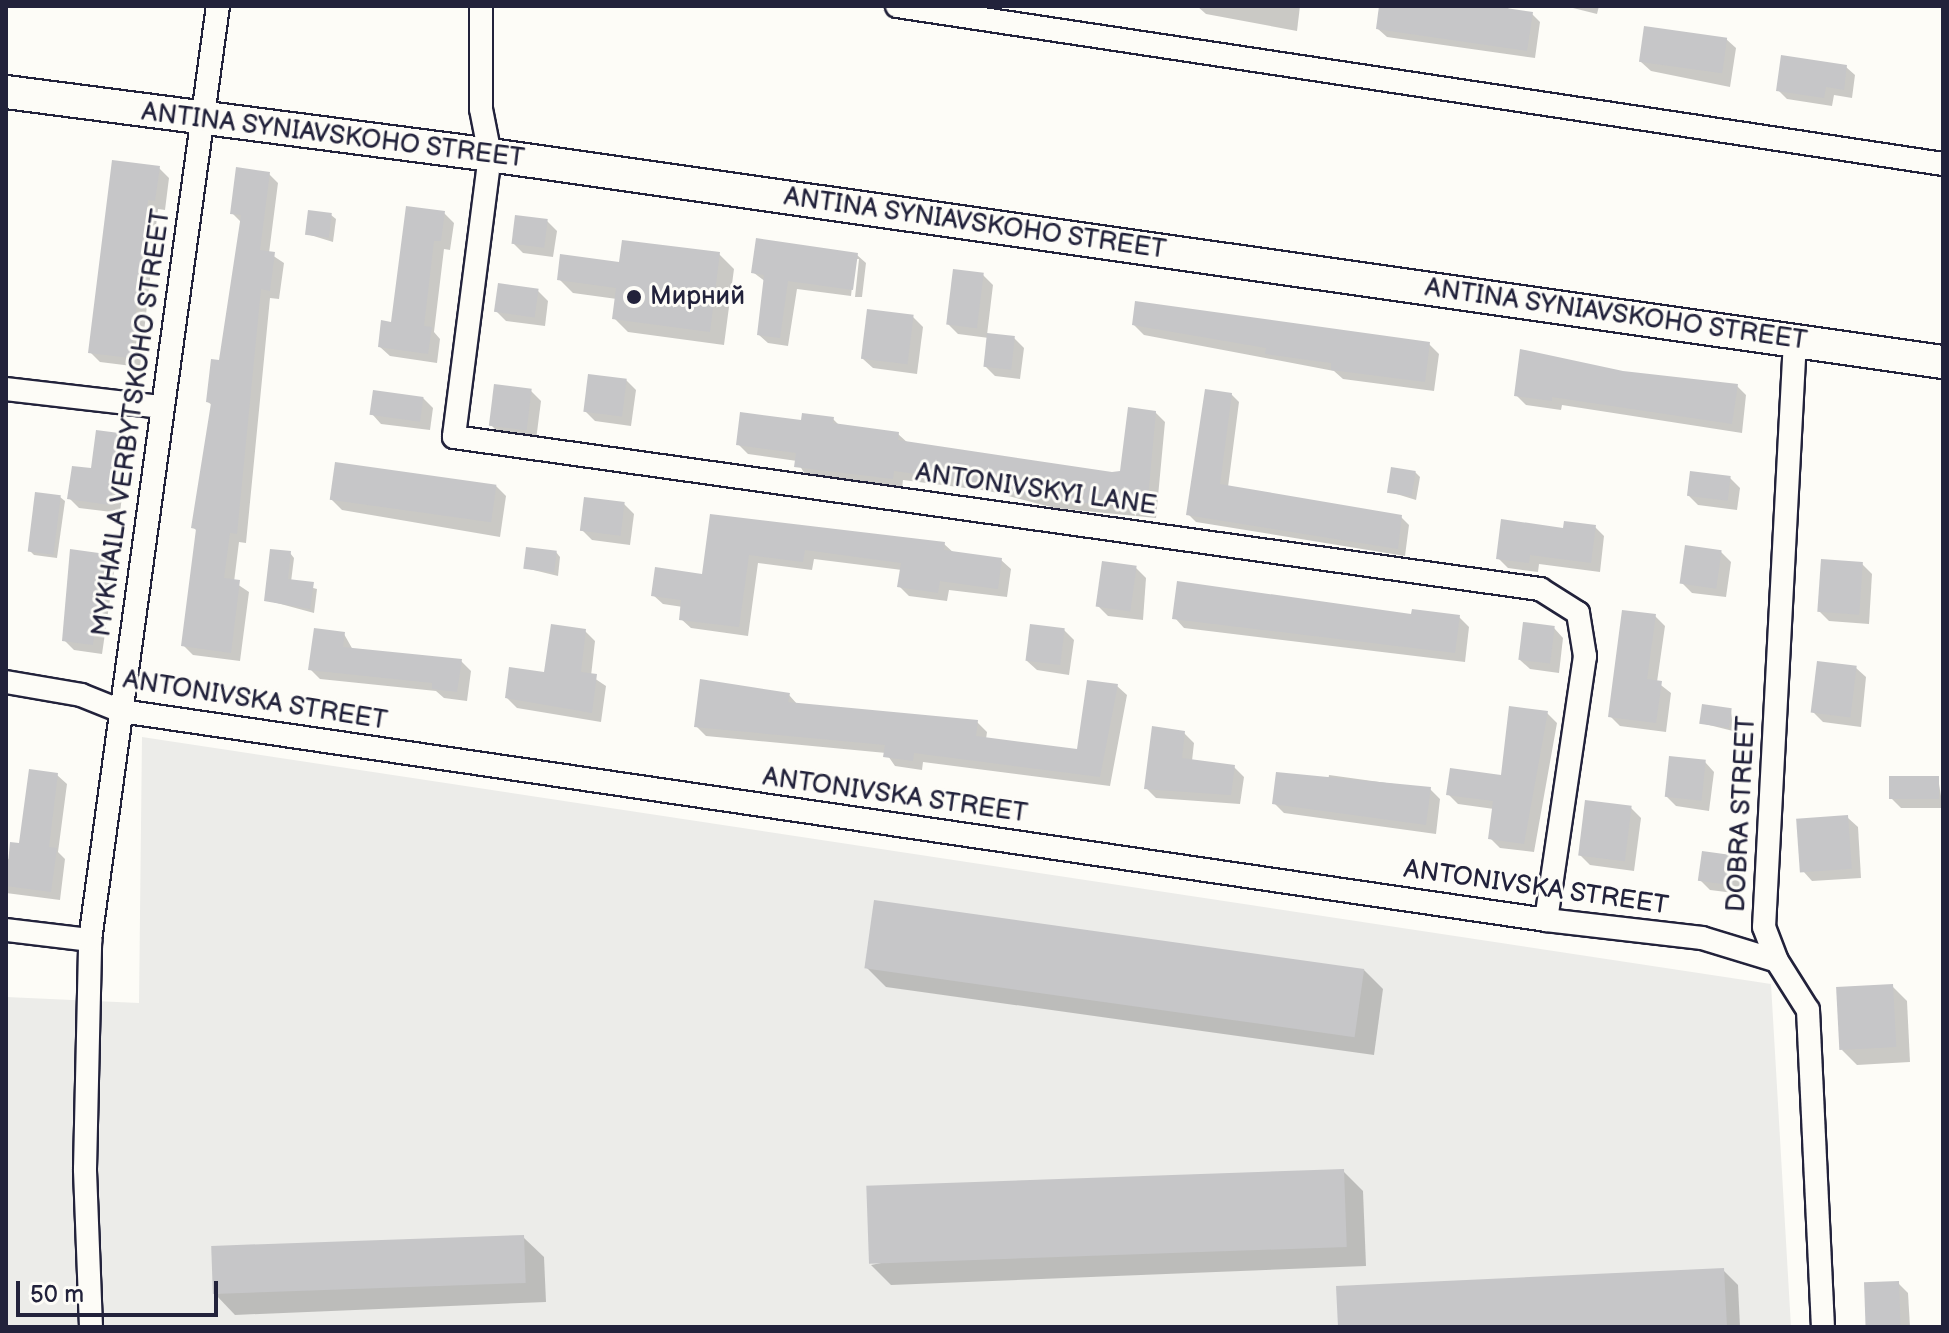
<!DOCTYPE html>
<html>
<head>
<meta charset="utf-8">
<style>
  body { margin:0 }
  #map { position:relative; width:1949px; height:1333px; overflow:hidden; background:#fdfcf7; font-family:"Balsamiq Sans",sans-serif }
  div>[style] { position:absolute }
  [style*='--x'] { left:calc(var(--x)*1px); top:calc(var(--y)*1px); width:calc(var(--w)*1px); rotate:calc(var(--a)*1deg) }
  .built>* { inset:0; background:#ecece9 }
  .shadow>* { inset:0; background:#0003 }
  .building>* { inset:0; background:#c6c6c8; transform-origin:0 0 }
  .roads { filter:drop-shadow(2px 0 #22223b) drop-shadow(-2px 0 #22223b) drop-shadow(0 2px #22223b) drop-shadow(0 -2px #22223b) }
  .street>* { height:22px; margin:-11px; padding:0 11px; transform-origin:11px; border-radius:11px; background:#fdfcf7 }
  .secondary>* { height:32px; margin:-16px; padding:0 16px; transform-origin:16px; border-radius:16px; background:#fdfcf7 }
  .dots>* { width:22px; height:22px; translate:-50% -50%; box-sizing:border-box; border:4px solid #fdfcf7; border-radius:50% }
  span { translate:-50% -50%; white-space:nowrap; text-align:center; line-height:1.15; -webkit-text-stroke:6px #fdfcf7; paint-order:stroke }
  .street-label { font-size:26px; color:#22223b }
  .poi-label { font-size:26px; color:#22223b }
  .left { translate:0 -50%; text-align:left }
  .frame { position:absolute; inset:0; border:8px solid #22223b; pointer-events:none }
  .scale { position:absolute; left:16px; top:1281px; width:202px; height:36px; box-sizing:border-box; border:4px solid #22223b; border-top:0; padding-left:10px; font-size:24px; line-height:28px; white-space:nowrap; color:#22223b; -webkit-text-stroke:6px #fdfcf7; paint-order:stroke }
</style>
</head>
<body>
<div id="map">
  <div class="built">
    <i style="clip-path:polygon(142px 737px,1771px 984px,1791px 1327px,6px 1327px,6px 997px,139px 1003px)"></i>
  </div>
  <div class="shadow">
    <i style="clip-path:polygon(1197px 6px,1300px 6px,1297px 31px,1206px 14px)"></i>
    <i style="clip-path:polygon(1381px 6px,1509px 6px,1508px 10px,1532px 14px,1540px 22px,1535px 58px,1387px 37px,1378px 29px)"></i>
    <i style="clip-path:polygon(1565px 6px,1599px 6px,1597px 14px)"></i>
    <i style="clip-path:polygon(1726px 39px,1736px 48px,1730px 87px,1651px 71px,1641px 62px)"></i>
    <i style="clip-path:polygon(1846px 67px,1855px 75px,1852px 98px,1834px 95px,1832px 106px,1787px 99px,1778px 90px)"></i>
    <i style="clip-path:polygon(159px 168px,169px 178px,165px 210px,158px 209px,140px 367px,100px 362px,90px 352px)"></i>
    <i style="clip-path:polygon(269px 174px,278px 183px,269px 253px,284px 263px,279px 299px,270px 298px,246px 543px,239px 542px,234px 582px,249px 592px,240px 661px,193px 655px,183px 645px,198px 532px,193px 527px,213px 406px,208px 402px,220px 362px,242px 223px,232px 213px)"></i>
    <i style="clip-path:polygon(444px 213px,454px 223px,450px 250px,444px 249px,434px 332px,440px 339px,437px 363px,390px 356px,380px 347px)"></i>
    <i style="clip-path:polygon(331px 215px,336px 219px,333px 242px,307px 234px)"></i>
    <i style="clip-path:polygon(547px 221px,557px 231px,553px 257px,523px 253px,513px 243px)"></i>
    <i style="clip-path:polygon(719px 254px,734px 269px,724px 345px,628px 332px,614px 318px,617px 299px,573px 293px,559px 279px,621px 264px)"></i>
    <i style="clip-path:polygon(857px 255px,866px 263px,862px 297px,855px 297px,859px 259px,855px 259px,851px 296px,797px 289px,788px 346px,768px 343px,759px 335px,766px 282px,754px 273px)"></i>
    <i style="clip-path:polygon(983px 275px,993px 285px,987px 335px,1014px 338px,1024px 348px,1020px 379px,995px 376px,985px 366px,989px 338px,958px 334px,948px 324px)"></i>
    <i style="clip-path:polygon(538px 291px,548px 301px,545px 326px,506px 321px,496px 311px)"></i>
    <i style="clip-path:polygon(913px 317px,923px 327px,917px 374px,873px 368px,863px 359px)"></i>
    <i style="clip-path:polygon(1134px 325px,1429px 344px,1439px 354px,1434px 391px,1343px 379px,1334px 371px,1144px 335px)"></i>
    <i style="clip-path:polygon(1623px 373px,1737px 386px,1746px 395px,1742px 433px,1562px 405px,1561px 410px,1526px 405px,1516px 395px)"></i>
    <i style="clip-path:polygon(626px 380px,636px 390px,631px 426px,595px 421px,585px 411px)"></i>
    <i style="clip-path:polygon(531px 391px,541px 401px,536px 440px,501px 435px,491px 425px)"></i>
    <i style="clip-path:polygon(1231px 394px,1239px 402px,1228px 487px,1401px 517px,1409px 525px,1405px 556px,1196px 522px,1188px 514px)"></i>
    <i style="clip-path:polygon(423px 398px,433px 408px,430px 430px,381px 424px,372px 414px)"></i>
    <i style="clip-path:polygon(1155px 412px,1165px 422px,1156px 518px,1055px 508px,989px 491px,903px 480px,902px 488px,806px 476px,797px 461px,748px 454px,738px 444px,802px 423px,833px 419px,840px 426px,898px 434px,908px 443px,1112px 474px,1122px 473px)"></i>
    <i style="clip-path:polygon(118px 435px,128px 445px,120px 513px,79px 508px,69px 498px)"></i>
    <i style="clip-path:polygon(1415px 472px,1420px 477px,1416px 500px,1390px 492px)"></i>
    <i style="clip-path:polygon(1730px 478px,1740px 488px,1737px 510px,1698px 505px,1688px 495px)"></i>
    <i style="clip-path:polygon(496px 486px,506px 496px,500px 537px,342px 510px,332px 500px)"></i>
    <i style="clip-path:polygon(60px 497px,65px 501px,57px 558px,34px 555px,29px 550px)"></i>
    <i style="clip-path:polygon(624px 504px,634px 514px,630px 545px,592px 540px,582px 530px)"></i>
    <i style="clip-path:polygon(712px 516px,944px 544px,954px 553px,1001px 560px,1011px 569px,1007px 597px,949px 590px,947px 601px,909px 596px,900px 587px,902px 570px,814px 559px,812px 570px,758px 563px,748px 636px,691px 628px,681px 619px,683px 607px,663px 604px,653px 595px,704px 576px)"></i>
    <i style="clip-path:polygon(1595px 527px,1604px 536px,1600px 572px,1539px 564px,1538px 572px,1508px 568px,1498px 558px,1564px 530px)"></i>
    <i style="clip-path:polygon(556px 552px,560px 557px,558px 576px,525px 568px)"></i>
    <i style="clip-path:polygon(1721px 552px,1731px 562px,1726px 597px,1692px 593px,1682px 583px)"></i>
    <i style="clip-path:polygon(290px 553px,294px 558px,291px 582px,317px 589px,314px 613px,266px 600px)"></i>
    <i style="clip-path:polygon(105px 555px,115px 565px,102px 654px,74px 650px,64px 640px)"></i>
    <i style="clip-path:polygon(1862px 564px,1872px 574px,1869px 624px,1829px 621px,1819px 611px)"></i>
    <i style="clip-path:polygon(1136px 568px,1146px 578px,1143px 620px,1108px 616px,1098px 606px)"></i>
    <i style="clip-path:polygon(1655px 616px,1665px 626px,1657px 682px,1671px 693px,1666px 732px,1620px 726px,1610px 716px)"></i>
    <i style="clip-path:polygon(1459px 617px,1469px 627px,1465px 662px,1184px 628px,1175px 618px)"></i>
    <i style="clip-path:polygon(1554px 628px,1563px 638px,1559px 673px,1530px 669px,1520px 660px)"></i>
    <i style="clip-path:polygon(1064px 630px,1074px 640px,1069px 675px,1037px 670px,1027px 661px)"></i>
    <i style="clip-path:polygon(585px 631px,595px 641px,591px 676px,606px 686px,601px 722px,517px 708px,507px 698px,546px 674px)"></i>
    <i style="clip-path:polygon(344px 634px,353px 650px,461px 661px,471px 671px,467px 701px,444px 698px,436px 691px,320px 679px,311px 670px)"></i>
    <i style="clip-path:polygon(1856px 668px,1866px 677px,1861px 727px,1823px 722px,1813px 712px)"></i>
    <i style="clip-path:polygon(1117px 686px,1127px 695px,1110px 786px,923px 762px,922px 770px,895px 766px,886px 753px,706px 736px,696px 726px,789px 695px,798px 705px,977px 722px,987px 732px,986px 739px,1079px 751px)"></i>
    <i style="clip-path:polygon(1731px 709px,1733px 731px,1701px 723px)"></i>
    <i style="clip-path:polygon(1547px 713px,1557px 723px,1534px 852px,1500px 848px,1490px 838px,1494px 809px,1458px 804px,1449px 795px,1502px 777px)"></i>
    <i style="clip-path:polygon(1184px 733px,1194px 743px,1192px 761px,1234px 767px,1244px 777px,1240px 804px,1156px 798px,1146px 788px)"></i>
    <i style="clip-path:polygon(1705px 762px,1714px 772px,1709px 811px,1676px 806px,1666px 796px)"></i>
    <i style="clip-path:polygon(57px 775px,67px 784px,58px 852px,65px 859px,60px 900px,6px 893px,6px 862px,21px 845px)"></i>
    <i style="clip-path:polygon(1329px 775px,1430px 789px,1440px 799px,1436px 834px,1284px 813px,1274px 803px,1328px 781px)"></i>
    <i style="clip-path:polygon(1938px 778px,1943px 808px,1901px 808px,1891px 798px)"></i>
    <i style="clip-path:polygon(1631px 808px,1641px 818px,1634px 871px,1590px 865px,1580px 855px)"></i>
    <i style="clip-path:polygon(1848px 818px,1858px 827px,1861px 878px,1812px 881px,1803px 871px)"></i>
    <i style="clip-path:polygon(1736px 858px,1745px 868px,1742px 894px,1710px 890px,1700px 880px)"></i>
    <i style="clip-path:polygon(866px 967px,1363px 969px,1383px 989px,1374px 1055px,886px 987px)"></i>
    <i style="clip-path:polygon(1892px 986px,1907px 1001px,1910px 1062px,1857px 1065px,1842px 1050px)"></i>
    <i style="clip-path:polygon(1343px 1171px,1363px 1191px,1366px 1266px,891px 1285px,871px 1265px)"></i>
    <i style="clip-path:polygon(523px 1237px,544px 1257px,546px 1302px,235px 1315px,215px 1294px)"></i>
    <i style="clip-path:polygon(1723px 1270px,1738px 1285px,1740px 1327px,1340px 1327px)"></i>
    <i style="clip-path:polygon(1898px 1283px,1908px 1293px,1910px 1327px,1868px 1327px)"></i>
  </div>
  <div class="building">
    <i style="clip-path:polygon(1379px 6px,1492px 6px,1533px 12px,1527px 51px,1376px 29px)"></i>
    <i style="left:1644px;top:26px;width:84px;height:36px;rotate:8deg"></i>
    <i style="clip-path:polygon(1781px 55px,1847px 65px,1844px 90px,1826px 87px,1824px 98px,1776px 91px)"></i>
    <i style="clip-path:polygon(112px 160px,160px 166px,155px 201px,148px 200px,131px 358px,88px 353px)"></i>
    <i style="clip-path:polygon(236px 167px,270px 172px,260px 250px,275px 252px,270px 291px,261px 289px,237px 534px,230px 533px,224px 578px,240px 580px,231px 653px,181px 646px,196px 529px,191px 528px,211px 403px,206px 402px,211px 359px,219px 360px,241px 215px,230px 214px)"></i>
    <i style="clip-path:polygon(406px 206px,445px 211px,441px 241px,434px 241px,424px 326px,432px 327px,428px 354px,378px 347px,381px 320px,391px 322px)"></i>
    <i style="left:308px;top:210px;width:24px;height:25px;rotate:7deg"></i>
    <i style="left:515px;top:215px;width:33px;height:29px;rotate:7deg"></i>
    <i style="clip-path:polygon(756px 238px,858px 253px,853px 290px,788px 281px,780px 338px,757px 335px,764px 275px,751px 273px)"></i>
    <i style="clip-path:polygon(622px 240px,720px 252px,710px 332px,612px 319px,616px 288px,557px 280px,560px 254px,619px 262px)"></i>
    <i style="left:953px;top:269px;width:31px;height:56px;rotate:7deg"></i>
    <i style="left:498px;top:283px;width:41px;height:29px;rotate:8deg"></i>
    <i style="clip-path:polygon(1135px 301px,1430px 342px,1425px 382px,1331px 370px,1331px 363px,1265px 354px,1266px 348px,1132px 325px)"></i>
    <i style="left:867px;top:309px;width:47px;height:50px;rotate:7deg"></i>
    <i style="left:987px;top:333px;width:28px;height:34px;rotate:6deg"></i>
    <i style="clip-path:polygon(1520px 349px,1623px 371px,1738px 384px,1732px 424px,1552px 397px,1552px 401px,1514px 396px)"></i>
    <i style="left:588px;top:374px;width:39px;height:38px;rotate:7deg"></i>
    <i style="left:494px;top:384px;width:38px;height:42px;rotate:7deg"></i>
    <i style="clip-path:polygon(1205px 389px,1232px 393px,1220px 484px,1402px 515px,1398px 549px,1186px 515px)"></i>
    <i style="left:373px;top:390px;width:51px;height:25px;rotate:8deg"></i>
    <i style="clip-path:polygon(1128px 407px,1156px 411px,1147px 509px,1044px 499px,982px 487px,983px 483px,894px 471px,893px 479px,794px 467px,796px 453px,736px 445px,740px 412px,801px 420px,802px 413px,834px 417px,833px 423px,899px 432px,898px 440px,1112px 472px,1120px 471px)"></i>
    <i style="clip-path:polygon(96px 430px,119px 433px,110px 505px,67px 499px,72px 466px,91px 468px)"></i>
    <i style="left:335px;top:462px;width:163px;height:38px;rotate:8deg"></i>
    <i style="left:1391px;top:467px;width:25px;height:26px;rotate:9deg"></i>
    <i style="left:1690px;top:471px;width:41px;height:25px;rotate:7deg"></i>
    <i style="left:35px;top:492px;width:26px;height:60px;rotate:7deg"></i>
    <i style="left:584px;top:497px;width:41px;height:34px;rotate:7deg"></i>
    <i style="clip-path:polygon(710px 514px,945px 542px,944px 550px,1002px 558px,998px 589px,940px 581px,938px 593px,897px 587px,901px 563px,805px 550px,803px 562px,749px 555px,739px 627px,679px 620px,681px 600px,651px 596px,655px 567px,702px 574px)"></i>
    <i style="clip-path:polygon(1501px 519px,1563px 528px,1564px 521px,1596px 525px,1591px 563px,1530px 555px,1529px 563px,1496px 559px)"></i>
    <i style="left:1685px;top:545px;width:37px;height:39px;rotate:8deg"></i>
    <i style="left:526px;top:547px;width:31px;height:22px;rotate:7deg"></i>
    <i style="clip-path:polygon(70px 549px,106px 554px,93px 645px,62px 641px)"></i>
    <i style="clip-path:polygon(270px 549px,291px 551px,288px 579px,314px 582px,310px 609px,264px 601px)"></i>
    <i style="left:1821px;top:559px;width:42px;height:53px;rotate:4deg"></i>
    <i style="left:1102px;top:561px;width:35px;height:46px;rotate:8deg"></i>
    <i style="clip-path:polygon(1177px 581px,1411px 614px,1412px 609px,1460px 615px,1455px 653px,1172px 619px)"></i>
    <i style="clip-path:polygon(1622px 610px,1656px 614px,1647px 679px,1662px 681px,1656px 723px,1608px 717px)"></i>
    <i style="left:1523px;top:622px;width:32px;height:38px;rotate:7deg"></i>
    <i style="clip-path:polygon(551px 624px,586px 629px,581px 672px,597px 674px,592px 713px,505px 698px,509px 667px,544px 672px)"></i>
    <i style="left:1030px;top:624px;width:35px;height:37px;rotate:7deg"></i>
    <i style="clip-path:polygon(314px 628px,345px 632px,343px 647px,462px 659px,457px 692px,432px 689px,432px 683px,308px 670px)"></i>
    <i style="left:1817px;top:661px;width:40px;height:52px;rotate:7deg"></i>
    <i style="clip-path:polygon(700px 679px,790px 693px,788px 702px,978px 720px,976px 736px,1077px 749px,1087px 680px,1118px 684px,1100px 777px,914px 753px,913px 761px,883px 757px,885px 745px,694px 727px)"></i>
    <i style="left:1702px;top:704px;width:30px;height:20px;rotate:8deg"></i>
    <i style="clip-path:polygon(1509px 706px,1548px 711px,1524px 844px,1488px 839px,1493px 801px,1446px 795px,1450px 768px,1501px 775px)"></i>
    <i style="clip-path:polygon(1152px 726px,1185px 731px,1182px 758px,1235px 765px,1231px 795px,1144px 789px)"></i>
    <i style="left:1669px;top:756px;width:37px;height:41px;rotate:6deg"></i>
    <i style="clip-path:polygon(29px 769px,58px 773px,49px 847px,57px 848px,51px 892px,6px 886px,10px 842px,19px 843px)"></i>
    <i style="clip-path:polygon(1276px 772px,1431px 787px,1426px 825px,1272px 804px)"></i>
    <i style="left:1889px;top:776px;width:50px;height:23px"></i>
    <i style="left:1585px;top:800px;width:47px;height:56px;rotate:7deg"></i>
    <i style="left:1848px;top:815px;width:54px;height:52px;rotate:86deg"></i>
    <i style="left:1702px;top:851px;width:35px;height:30px;rotate:8deg"></i>
    <i style="left:874px;top:900px;width:495px;height:69px;rotate:8deg"></i>
    <i style="left:1893px;top:984px;width:63px;height:57px;rotate:87deg"></i>
    <i style="left:1344px;top:1169px;width:78px;height:478px;rotate:88deg"></i>
    <i style="left:524px;top:1235px;width:48px;height:313px;rotate:88deg"></i>
    <i style="clip-path:polygon(1724px 1268px,1727px 1327px,1338px 1327px,1336px 1286px)"></i>
    <i style="left:1899px;top:1281px;width:46px;height:35px;rotate:88deg"></i>
  </div>
  <div class="roads">
    <div class="street">
      <i style="--x:481;--y:6;--w:103;--a:90"></i>
      <i style="--x:481;--y:109;--w:47;--a:78.9"></i>
      <i style="--x:490;--y:155;--w:284;--a:97.3"></i>
      <i style="--x:454;--y:437;--w:1097;--a:7.97"></i>
      <i style="--x:1540;--y:589;--w:45;--a:32.3"></i>
      <i style="--x:1578;--y:613;--w:44;--a:80.8"></i>
      <i style="--x:1585;--y:656;--w:267;--a:98.4"></i>
      <i style="--x:897;--y:6;--w:1058;--a:8.59"></i>
      <i style="--x:1795;--y:340;--w:588;--a:93.02"></i>
      <i style="--x:1764;--y:927;--w:36;--a:69"></i>
      <i style="--x:1777;--y:961;--w:58;--a:57.7"></i>
      <i style="--x:1808;--y:1010;--w:317;--a:87.3"></i>
      <i style="--x:6;--y:389;--w:157;--a:6.6"></i>
      <i style="--x:6;--y:682;--w:76;--a:9.8"></i>
      <i style="--x:81;--y:695;--w:43;--a:21.8"></i>
      <i style="--x:121;--y:711;--w:1440;--a:8.34"></i>
      <i style="--x:1546;--y:920;--w:157;--a:6.6"></i>
      <i style="--x:1702;--y:938;--w:78;--a:17"></i>
      <i style="--x:6;--y:930;--w:85;--a:6.8"></i>
      <i style="--x:91;--y:1327;--w:158;--a:-92.2"></i>
      <i style="--x:85;--y:1169;--w:229;--a:-88.7"></i>
      <i style="--x:90;--y:940;--w:943;--a:-82.2"></i>
    </div>
    <div class="secondary">
      <i style="--x:6;--y:92;--w:488;--a:7.4"></i>
      <i style="--x:490;--y:155;--w:1468;--a:8.11"></i>
    </div>
  </div>
  <div class="dots">
    <i style="left:634px;top:297px;background:#22223b"></i>
  </div>
  <div class="street-label">
    <span style="left:333px;top:136px;rotate:7deg">ANTINA SYNIAVSKOHO STREET</span>
    <span style="left:975px;top:224px;rotate:8deg">ANTINA SYNIAVSKOHO STREET</span>
    <span style="left:1616px;top:315px;rotate:8deg">ANTINA SYNIAVSKOHO STREET</span>
    <span style="left:132px;top:423px;rotate:-82deg">MYKHAILA VERBYTSKOHO STREET</span>
    <span style="left:1036px;top:490px;rotate:8deg">ANTONIVSKYI LANE</span>
    <span style="left:255px;top:701px;rotate:9deg">ANTONIVSKA STREET</span>
    <span style="left:895px;top:796px;rotate:8deg">ANTONIVSKA STREET</span>
    <span style="left:1742px;top:814px;rotate:-87deg">DOBRA STREET</span>
    <span style="left:1536px;top:888px;rotate:8deg">ANTONIVSKA STREET</span>
  </div>
  <div class="poi-label">
    <span class="left" style="left:650px;top:297px">Мирний</span>
  </div>
  <div class="frame"></div>
  <div class="scale">50 m</div>
</div>
</body>
</html>
